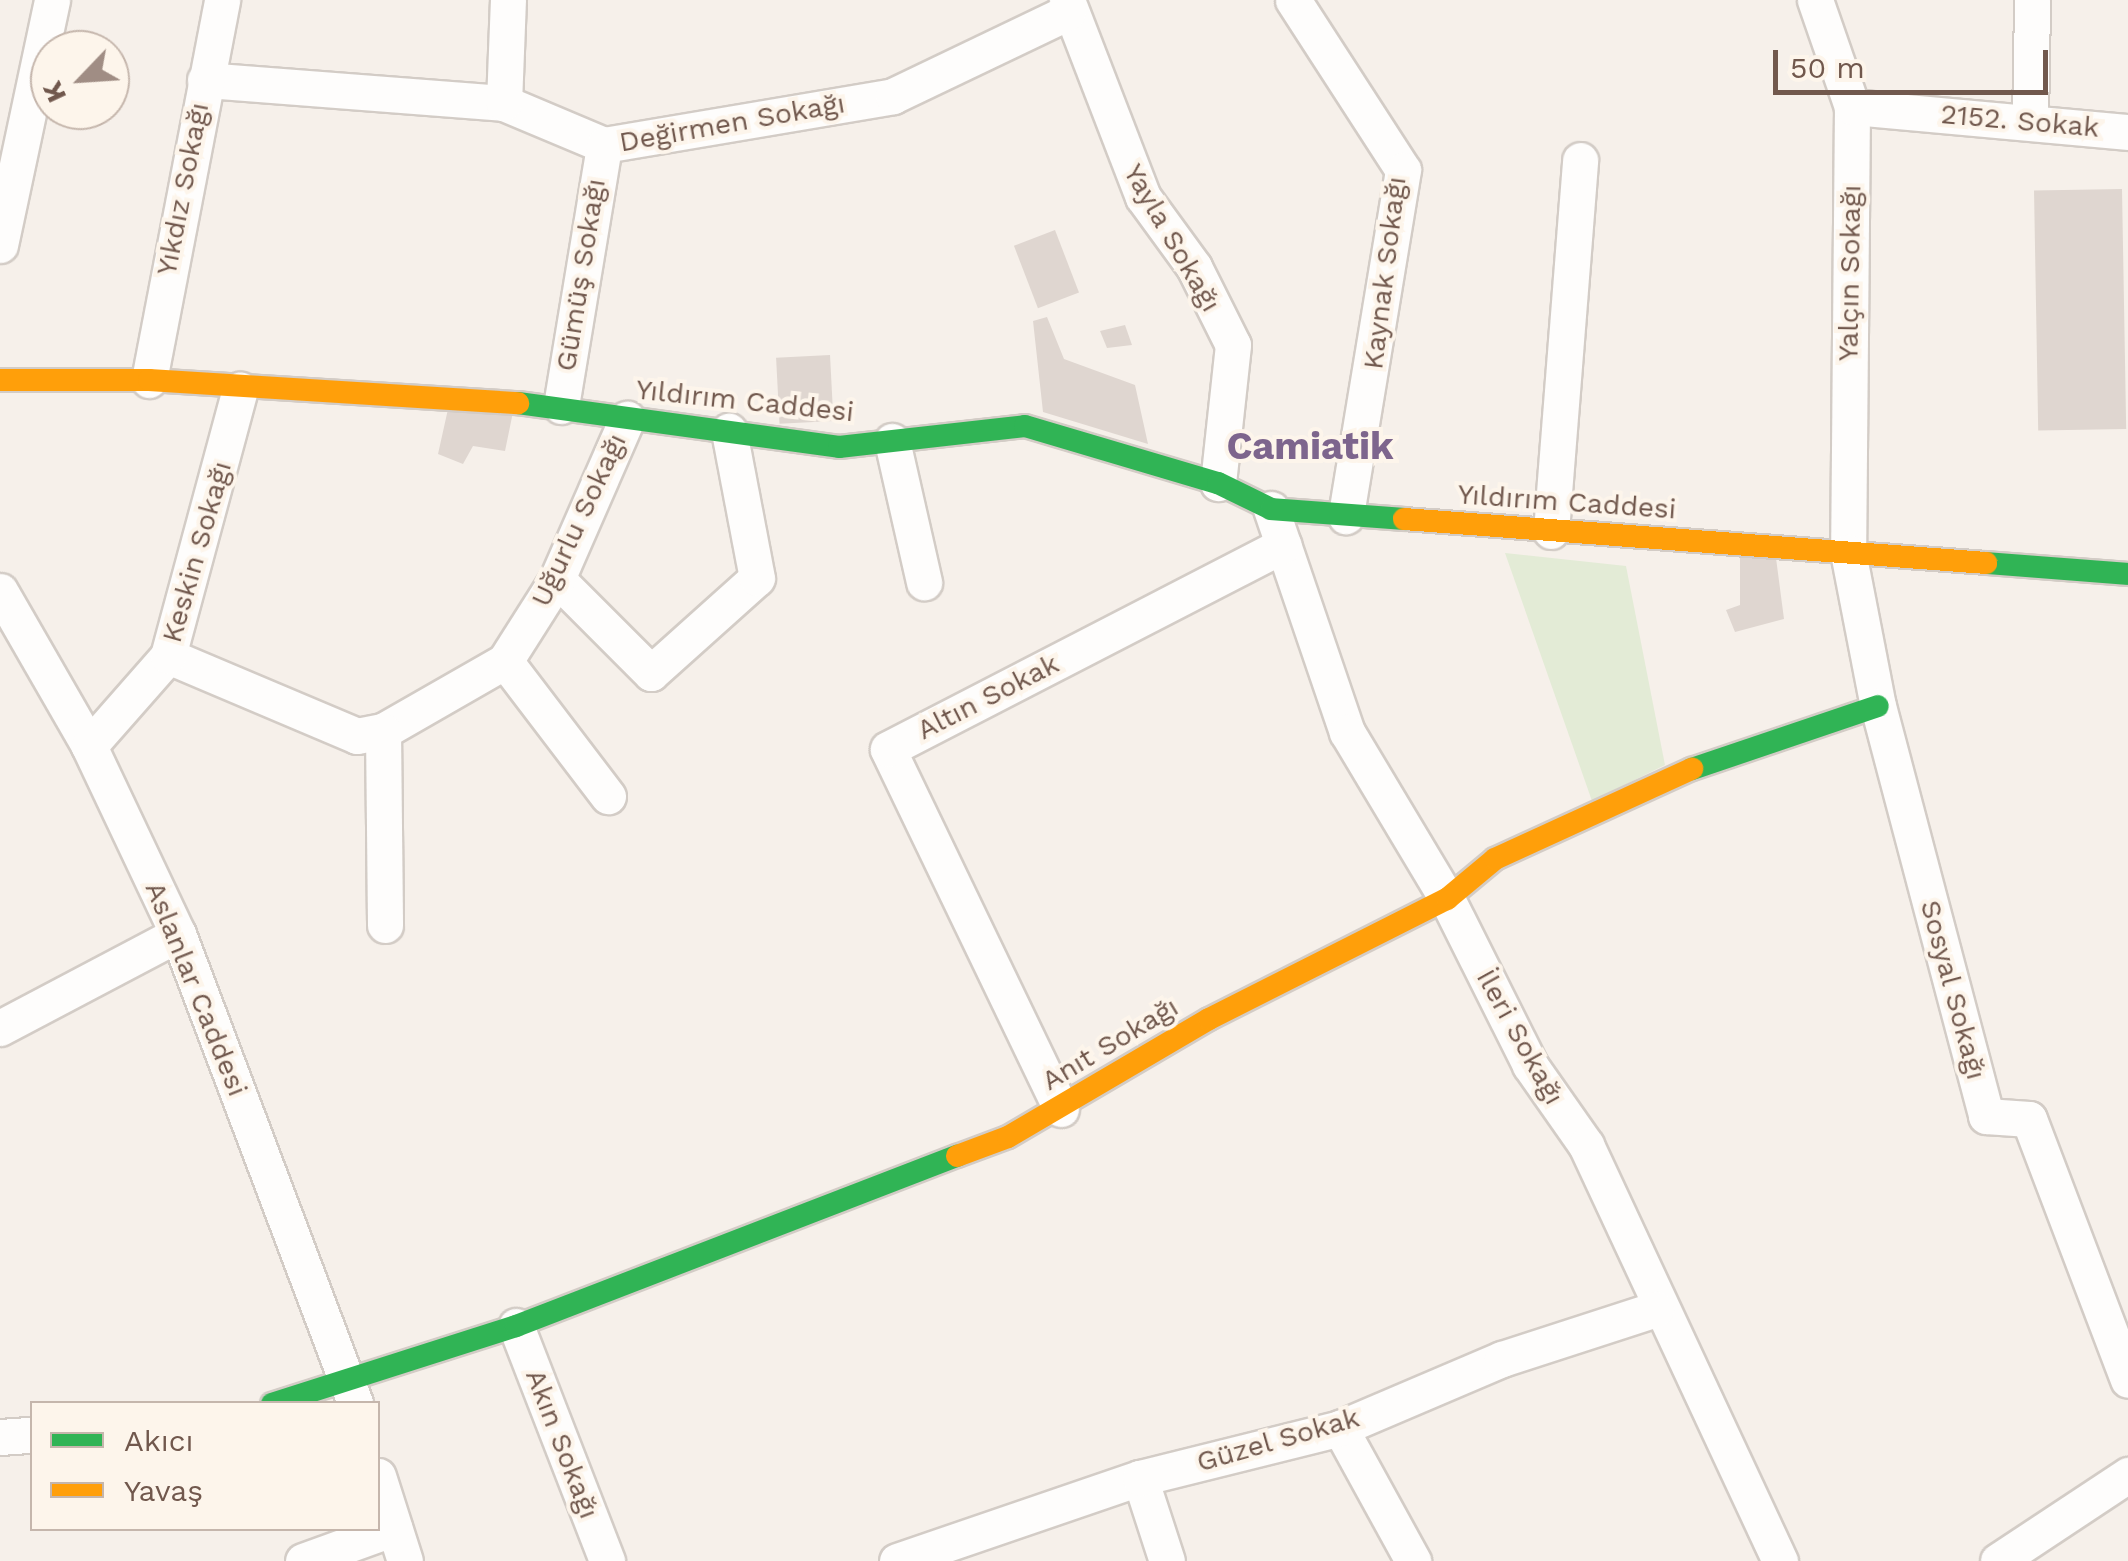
<!DOCTYPE html>
<html>
<head>
<meta charset="utf-8">
<style>
  body { margin:0 }
  #map { position:relative; width:2128px; height:1561px; overflow:hidden; background:#f6f0ea; font-family:"Work Sans",sans-serif }
  div>[style] { position:absolute }
  [style*='--x'] { left:calc(var(--x)*1px); top:calc(var(--y)*1px); width:calc(var(--w)*1px); rotate:calc(var(--a)*1deg) }
  .green>* { inset:0; background:#e3ebd6 }
  .building>* { inset:0; background:#dfd6d0; transform-origin:0 0 }
  .roads { filter:drop-shadow(2px 0 #d3ccc6) drop-shadow(-2px 0 #d3ccc6) drop-shadow(0 2px #d3ccc6) drop-shadow(0 -2px #d3ccc6) }
  .street>* { height:35px; margin:-17.5px; padding:0 17.5px; transform-origin:17.5px; border-radius:17.5px; background:#fefdfc }
  .fast>* { height:22px; margin:-11px; padding:0 11px; transform-origin:11px; border-radius:11px; background:#30b455 }
  .slow>* { height:22px; margin:-11px; padding:0 11px; transform-origin:11px; border-radius:11px; background:#ff9f0a }
  span { translate:-50% -50%; white-space:nowrap; text-align:center; line-height:1.15; -webkit-text-stroke:8px #fdf5eb; paint-order:stroke }
  .street-label { font-size:28px; color:#71584d }
  .district-label { font-size:38px; color:#7d658d; font-weight:700 }
  .legend { position:absolute; left:30px; top:1401px; width:350px; height:130px; box-sizing:border-box; background:#fdf5eb; border:2px solid #c5b6ac; margin:0; padding:12px 18px; list-style:none; font-size:30px; color:#71584d }
  .legend li { display:flex; align-items:center; gap:20px; height:50px }
  .legend b { width:50px; border:2px solid #c5b6ac }
  .north { position:absolute; left:30px; top:30px; width:100px; height:100px; box-sizing:border-box; background:#fdf5eb; border:2px solid #c5b6ac; border-radius:50%; rotate:245deg; font-size:28px; font-weight:700; line-height:40px; text-align:center; color:#71584d }
  .north::after { content:''; display:block; margin:auto; width:35px; height:45px; background:#a08d84; clip-path:polygon(50% 0,100% 100%,50% 72%,0 100%) }
  .scale { position:absolute; left:1773px; top:50px; width:275px; height:45px; box-sizing:border-box; border:5px solid #71584d; border-top:0; padding-left:12px; font-size:30px; line-height:35px; white-space:nowrap; color:#71584d; -webkit-text-stroke:8px #fdf5eb; paint-order:stroke }
</style>
</head>
<body>
<div id="map">
  <div class="green">
    <i style="clip-path:polygon(1505px 553px,1626px 566px,1665px 765px,1592px 801px)"></i>
  </div>
  <div class="building">
    <i style="left:2122px;top:189px;width:240px;height:88px;rotate:89deg"></i>
    <i style="left:1055px;top:230px;width:67px;height:44px;rotate:69deg"></i>
    <i style="clip-path:polygon(1047px 317px,1064px 359px,1135px 385px,1148px 444px,1043px 412px,1033px 321px)"></i>
    <i style="clip-path:polygon(1125px 325px,1132px 345px,1107px 348px,1100px 331px)"></i>
    <i style="left:830px;top:355px;width:66px;height:54px;rotate:87deg"></i>
    <i style="clip-path:polygon(448px 409px,513px 412px,505px 451px,473px 446px,463px 464px,438px 454px)"></i>
    <i style="clip-path:polygon(1740px 558px,1776px 558px,1784px 619px,1735px 632px,1726px 610px,1740px 605px)"></i>
  </div>
  <div class="roads">
    <div class="street">
      <i style="--x:1067;--y:0;--w:211;--a:68.9"></i>
      <i style="--x:1143;--y:197;--w:87;--a:53.9"></i>
      <i style="--x:1194;--y:267;--w:87;--a:63.4"></i>
      <i style="--x:1233;--y:345;--w:139;--a:96.2"></i>
      <i style="--x:1293;--y:0;--w:202;--a:57.1"></i>
      <i style="--x:1403;--y:170;--w:351;--a:99.4"></i>
      <i style="--x:1815;--y:0;--w:113;--a:70.9"></i>
      <i style="--x:1852;--y:107;--w:445;--a:90.5"></i>
      <i style="--x:1848;--y:552;--w:157;--a:79"></i>
      <i style="--x:1878;--y:706;--w:424;--a:75.2"></i>
      <i style="--x:1986;--y:1116;--w:43;--a:4"></i>
      <i style="--x:2029;--y:1119;--w:279;--a:69.2"></i>
      <i style="--x:205;--y:80;--w:300;--a:4.4"></i>
      <i style="--x:504;--y:103;--w:108;--a:22.8"></i>
      <i style="--x:604;--y:145;--w:293;--a:-9.6"></i>
      <i style="--x:893;--y:96;--w:194;--a:-25.6"></i>
      <i style="--x:504;--y:103;--w:103;--a:-87.8"></i>
      <i style="--x:1852;--y:107;--w:277;--a:5.2"></i>
      <i style="--x:2030;--y:120;--w:120;--a:-89"></i>
      <i style="--x:0;--y:245;--w:250;--a:-78"></i>
      <i style="--x:149;--y:380;--w:387;--a:-79.1"></i>
      <i style="--x:561;--y:406;--w:265;--a:-80.6"></i>
      <i style="--x:892;--y:441;--w:145;--a:77.2"></i>
      <i style="--x:1271;--y:509;--w:236;--a:71.2"></i>
      <i style="--x:1347;--y:732;--w:195;--a:59.1"></i>
      <i style="--x:1447;--y:899;--w:186;--a:63.4"></i>
      <i style="--x:1530;--y:1065;--w:98;--a:55"></i>
      <i style="--x:1586;--y:1145;--w:459;--a:65"></i>
      <i style="--x:1551;--y:531;--w:372;--a:-85.5"></i>
      <i style="--x:557;--y:579;--w:133;--a:45"></i>
      <i style="--x:651;--y:673;--w:142;--a:-41.9"></i>
      <i style="--x:757;--y:578;--w:150;--a:-100.8"></i>
      <i style="--x:0;--y:591;--w:179;--a:60.1"></i>
      <i style="--x:89;--y:746;--w:208;--a:64.7"></i>
      <i style="--x:178;--y:934;--w:501;--a:69.32"></i>
      <i style="--x:168;--y:656;--w:205;--a:22.9"></i>
      <i style="--x:357;--y:736;--w:26;--a:-11"></i>
      <i style="--x:383;--y:731;--w:141;--a:-29.8"></i>
      <i style="--x:505;--y:661;--w:97;--a:-57.6"></i>
      <i style="--x:557;--y:579;--w:175;--a:-66.4"></i>
      <i style="--x:505;--y:661;--w:170;--a:52.7"></i>
      <i style="--x:383;--y:731;--w:194;--a:89.4"></i>
      <i style="--x:89;--y:746;--w:120;--a:-48.7"></i>
      <i style="--x:168;--y:656;--w:276;--a:-74.9"></i>
      <i style="--x:0;--y:1028;--w:201;--a:-27.8"></i>
      <i style="--x:1061;--y:1109;--w:399;--a:-115.7"></i>
      <i style="--x:888;--y:749;--w:445;--a:-27.3"></i>
      <i style="--x:516;--y:1326;--w:252;--a:68.8"></i>
      <i style="--x:1340;--y:1428;--w:152;--a:61.2"></i>
      <i style="--x:0;--y:1437;--w:32;--a:-4"></i>
      <i style="--x:378;--y:1476;--w:89;--a:72.4"></i>
      <i style="--x:1140;--y:1478;--w:87;--a:72"></i>
      <i style="--x:303;--y:1561;--w:97;--a:-19.9"></i>
      <i style="--x:897;--y:1561;--w:257;--a:-18.9"></i>
      <i style="--x:1140;--y:1478;--w:206;--a:-14"></i>
      <i style="--x:1340;--y:1428;--w:176;--a:-23.1"></i>
      <i style="--x:1502;--y:1359;--w:162;--a:-18"></i>
      <i style="--x:1998;--y:1561;--w:156;--a:-33.5"></i>
    </div>
    <div class="fast">
      <i style="--x:518;--y:403;--w:324;--a:7.8"></i>
      <i style="--x:839;--y:447;--w:187;--a:-6.4"></i>
      <i style="--x:1025;--y:426;--w:201;--a:16.5"></i>
      <i style="--x:1218;--y:483;--w:59;--a:26.1"></i>
      <i style="--x:1271;--y:509;--w:133;--a:4.3"></i>
      <i style="--x:1986;--y:563;--w:142;--a:4.4"></i>
      <i style="--x:1692;--y:769;--w:196;--a:-18.7"></i>
      <i style="--x:272;--y:1404;--w:256;--a:-17.7"></i>
      <i style="--x:516;--y:1326;--w:473;--a:-21.1"></i>
    </div>
    <div class="slow">
      <i style="--x:0;--y:380;--w:149;--a:0"></i>
      <i style="--x:149;--y:380;--w:370;--a:3.6"></i>
      <i style="--x:1404;--y:519;--w:584;--a:4.32"></i>
      <i style="--x:957;--y:1156;--w:54;--a:-20.4"></i>
      <i style="--x:1008;--y:1137;--w:233;--a:-30.4"></i>
      <i style="--x:1209;--y:1019;--w:267;--a:-26.8"></i>
      <i style="--x:1447;--y:899;--w:62;--a:-39.8"></i>
      <i style="--x:1495;--y:859;--w:217;--a:-24.6"></i>
    </div>
  </div>
  <div class="street-label">
    <span style="left:2020px;top:121px;rotate:5deg">2152. Sokak</span>
    <span style="left:732px;top:123px;rotate:-10deg">Değirmen Sokağı</span>
    <span style="left:183px;top:189px;rotate:-79deg">Yıkdız Sokağı</span>
    <span style="left:1172px;top:238px;rotate:60deg">Yayla Sokağı</span>
    <span style="left:1385px;top:273px;rotate:-83deg">Kaynak Sokağı</span>
    <span style="left:1850px;top:273px;rotate:-89deg">Yalçın Sokağı</span>
    <span style="left:581px;top:275px;rotate:-81deg">Gümüş Sokağı</span>
    <span style="left:745px;top:401px;rotate:6deg">Yıldırım Caddesi</span>
    <span style="left:1567px;top:502px;rotate:4deg">Yıldırım Caddesi</span>
    <span style="left:579px;top:520px;rotate:-65deg">Uğurlu Sokağı</span>
    <span style="left:197px;top:552px;rotate:-74deg">Keskin Sokağı</span>
    <span style="left:988px;top:697px;rotate:-27deg">Altın Sokak</span>
    <span style="left:196px;top:989px;rotate:68deg">Aslanlar Caddesi</span>
    <span style="left:1953px;top:990px;rotate:75deg">Sosyal Sokağı</span>
    <span style="left:1520px;top:1037px;rotate:61deg">İleri Sokağı</span>
    <span style="left:1110px;top:1044px;rotate:-31deg">Anıt Sokağı</span>
    <span style="left:1278px;top:1440px;rotate:-16deg">Güzel Sokak</span>
    <span style="left:562px;top:1444px;rotate:69deg">Akın Sokağı</span>
  </div>
  <div class="district-label">
    <span style="left:1310px;top:447px">Camiatik</span>
  </div>
  <ul class="legend">
  <li><b style="height:12px;background:#30b455"></b>Akıcı</li>
  <li><b style="height:12px;background:#ff9f0a"></b>Yavaş</li>
  </ul>
  <div class="north">K</div>
  <div class="scale">50 m</div>
</div>
</body>
</html>
